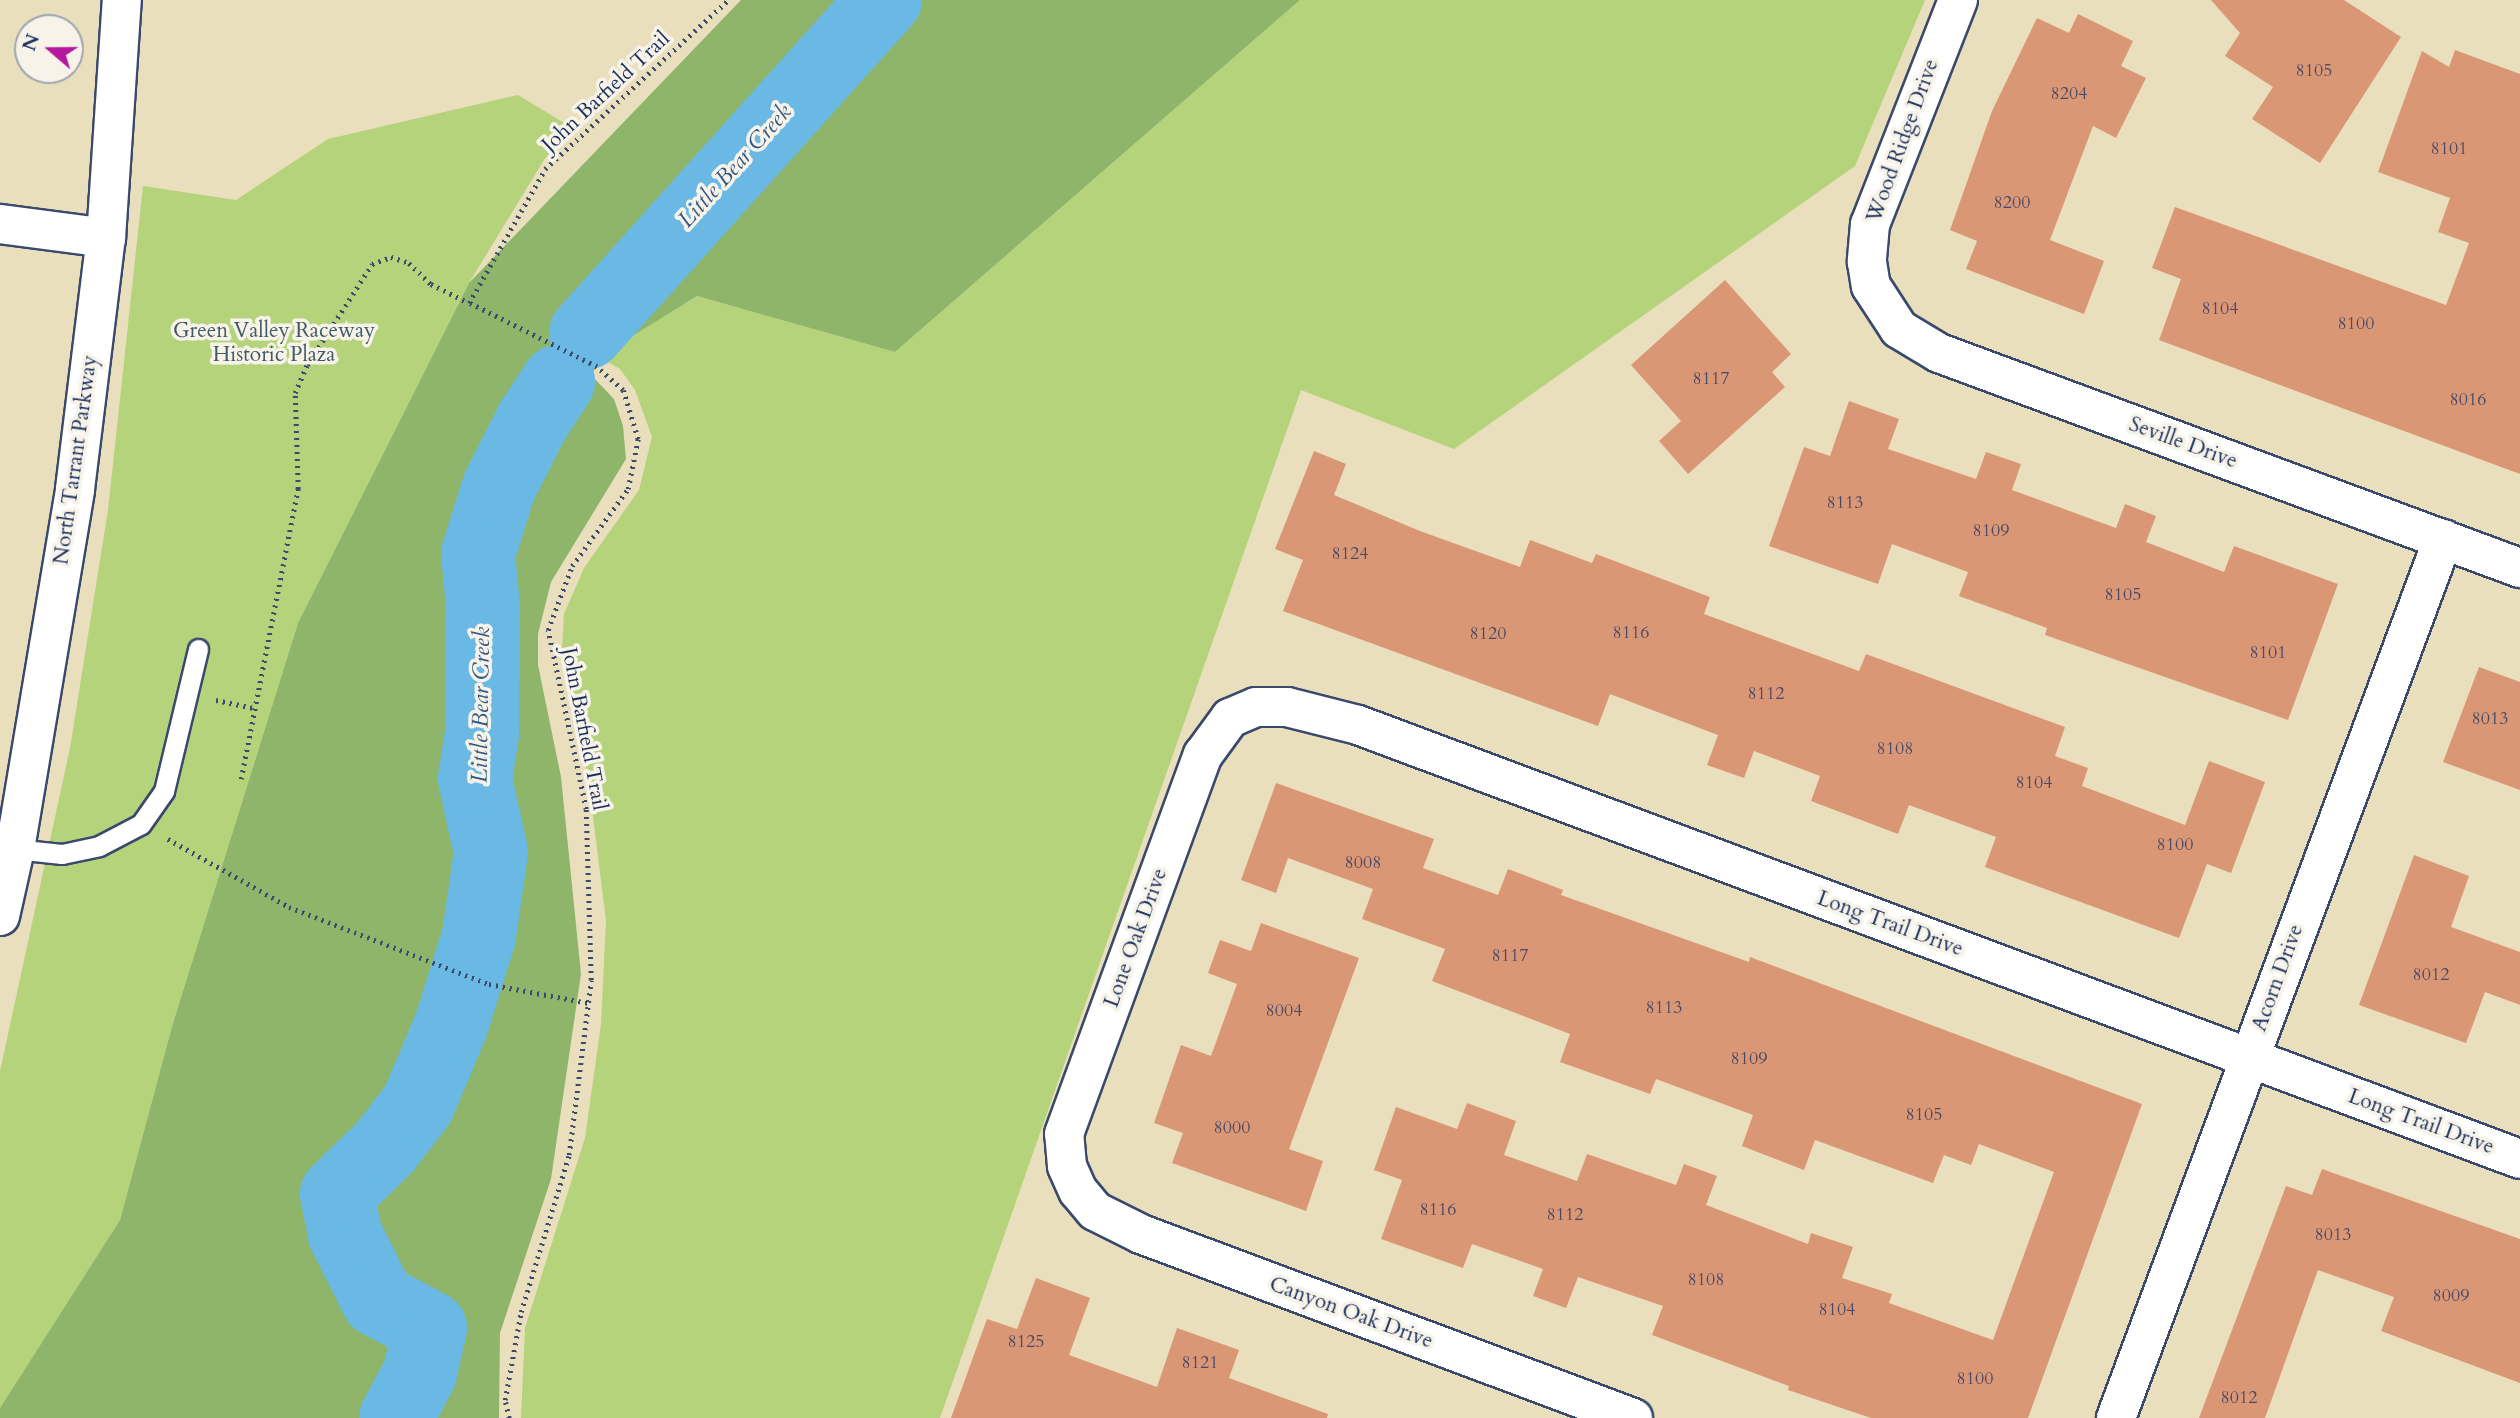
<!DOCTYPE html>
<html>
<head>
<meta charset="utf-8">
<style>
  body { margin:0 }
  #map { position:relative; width:2520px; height:1418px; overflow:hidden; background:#e9dfbc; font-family:Cardo,serif }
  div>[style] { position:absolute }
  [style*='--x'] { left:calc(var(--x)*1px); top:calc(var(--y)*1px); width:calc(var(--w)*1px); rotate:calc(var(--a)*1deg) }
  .green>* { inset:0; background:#b4d37b }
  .forest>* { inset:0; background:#8fb56b }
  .river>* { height:74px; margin:-37px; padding:0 37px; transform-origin:37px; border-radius:37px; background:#6ab9e5 }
  .building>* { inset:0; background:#da9776 }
  .path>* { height:4.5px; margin-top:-2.25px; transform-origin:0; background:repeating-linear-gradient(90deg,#3a496c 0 2px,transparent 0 7px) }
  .roads { filter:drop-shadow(2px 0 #3a496c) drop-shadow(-2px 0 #3a496c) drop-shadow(0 2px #3a496c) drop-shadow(0 -2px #3a496c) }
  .service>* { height:19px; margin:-9.5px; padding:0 9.5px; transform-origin:9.5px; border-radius:9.5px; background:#fff }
  .minor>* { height:38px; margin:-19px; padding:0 19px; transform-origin:19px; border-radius:19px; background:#fff }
  .primary>* { height:38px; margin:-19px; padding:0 19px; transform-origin:19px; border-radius:19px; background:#fff }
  span { translate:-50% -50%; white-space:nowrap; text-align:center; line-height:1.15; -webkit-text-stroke:7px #f7f3e8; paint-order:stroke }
  .number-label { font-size:18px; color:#4b4964 }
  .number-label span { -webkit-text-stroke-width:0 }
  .street-label { font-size:21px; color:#1b2f5e }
  .park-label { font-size:21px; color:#415865 }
  .water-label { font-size:23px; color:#335886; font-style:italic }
  .north { position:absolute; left:14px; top:14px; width:70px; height:70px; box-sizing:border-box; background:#f7f3e8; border:2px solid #9fa5b1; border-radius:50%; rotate:290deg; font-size:19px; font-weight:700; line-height:28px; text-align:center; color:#1b2f5e }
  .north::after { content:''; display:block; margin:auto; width:24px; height:32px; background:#b5179e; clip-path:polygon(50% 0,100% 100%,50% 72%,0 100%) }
</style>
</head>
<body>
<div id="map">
  <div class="green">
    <i style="clip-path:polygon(1300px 0,1925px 0,1855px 166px,1454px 449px,1301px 390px,940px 1418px,521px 1418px,525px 1328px,585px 1138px,601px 1024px,606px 921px,588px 777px,562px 649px,564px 614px,584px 568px,639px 490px,652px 437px,635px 390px,620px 369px,599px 357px,697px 296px,895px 352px)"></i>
    <i style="clip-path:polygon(518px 95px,571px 127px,544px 160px,469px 283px,298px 623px,173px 1023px,120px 1220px,0 1408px,0 1071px,70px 748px,108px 510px,143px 186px,236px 200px,328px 139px)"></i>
  </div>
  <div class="forest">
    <i style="clip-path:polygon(741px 0,1300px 0,895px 352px,697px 296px,599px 357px,592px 376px,614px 399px,623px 426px,626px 459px,551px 582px,538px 634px,538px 665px,561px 777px,581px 974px,551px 1179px,500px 1333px,499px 1418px,0 1418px,0 1408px,120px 1220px,173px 1023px,298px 623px,469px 283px)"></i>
  </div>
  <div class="river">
    <i style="--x:586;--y:333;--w:448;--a:-48.1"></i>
    <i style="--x:396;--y:1418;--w:51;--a:-61.9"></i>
    <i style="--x:420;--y:1373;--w:46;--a:-77.5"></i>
    <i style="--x:430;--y:1328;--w:59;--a:-151.7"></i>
    <i style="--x:378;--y:1300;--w:74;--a:-116.6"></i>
    <i style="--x:345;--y:1234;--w:41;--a:-101.3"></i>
    <i style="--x:337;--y:1194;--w:67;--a:-44.4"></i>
    <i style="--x:385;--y:1147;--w:54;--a:-52.5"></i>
    <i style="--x:418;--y:1104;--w:85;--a:-67.1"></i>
    <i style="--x:451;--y:1026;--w:94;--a:-72.7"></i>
    <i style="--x:479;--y:936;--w:85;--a:-81.9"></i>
    <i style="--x:491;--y:852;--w:75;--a:-102.4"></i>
    <i style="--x:475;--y:779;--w:47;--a:-81.3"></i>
    <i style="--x:482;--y:733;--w:127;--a:-89.5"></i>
    <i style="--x:483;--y:606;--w:52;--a:-95.5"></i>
    <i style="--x:478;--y:554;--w:70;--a:-72.6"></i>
    <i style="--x:499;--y:487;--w:73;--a:-63.1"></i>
    <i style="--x:532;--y:422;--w:48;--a:-57"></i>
  </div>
  <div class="building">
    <i style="clip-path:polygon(2211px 0,2344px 0,2401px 37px,2320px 163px,2252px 119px,2273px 87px,2225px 56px,2240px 33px)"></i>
    <i style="clip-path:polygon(2078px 14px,2133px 41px,2121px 66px,2146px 78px,2116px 138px,2093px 126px,2050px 240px,2104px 261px,2084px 314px,1966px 269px,1977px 241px,1950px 230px,1992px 111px,2037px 18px,2069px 33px)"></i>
    <i style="clip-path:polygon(2455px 50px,2520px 74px,2520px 474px,2159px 340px,2181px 279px,2152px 268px,2175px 207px,2446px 305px,2469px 243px,2438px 232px,2450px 198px,2378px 172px,2422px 51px,2449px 67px)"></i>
    <i style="clip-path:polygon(1725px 280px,1791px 354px,1772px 372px,1785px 387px,1688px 474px,1659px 441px,1681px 421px,1631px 365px)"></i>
    <i style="clip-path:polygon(1849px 401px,1899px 419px,1888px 449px,1976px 479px,1986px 452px,2021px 464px,2012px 490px,2116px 528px,2125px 504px,2156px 516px,2146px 542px,2224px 572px,2234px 546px,2338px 584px,2288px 720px,2045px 635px,2047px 628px,1959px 596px,1968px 572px,1892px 544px,1878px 584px,1769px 546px,1804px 447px,1830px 456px)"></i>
    <i style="clip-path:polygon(1314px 451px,1346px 464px,1334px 495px,1420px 531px,1520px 567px,1530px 540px,1592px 563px,1596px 554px,1710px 597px,1704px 614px,1859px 671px,1866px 654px,2065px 727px,2055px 756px,2088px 768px,2082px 786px,2185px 825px,2209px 761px,2265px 782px,2231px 873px,2207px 864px,2179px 938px,1985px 867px,1996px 837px,1909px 805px,1898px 834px,1811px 801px,1820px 776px,1754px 751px,1744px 778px,1707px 765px,1718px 735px,1610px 694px,1598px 726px,1283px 611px,1303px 560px,1275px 549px)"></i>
    <i style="clip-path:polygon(2479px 667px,2520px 682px,2520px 790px,2443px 762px)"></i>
    <i style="clip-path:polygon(1276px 783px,1434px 839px,1423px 868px,1498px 895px,1508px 869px,1563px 890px,1561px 895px,1749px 962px,1750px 957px,2142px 1104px,2028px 1418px,1871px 1418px,1788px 1390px,1789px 1386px,1652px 1335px,1663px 1306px,1578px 1277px,1566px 1308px,1533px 1296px,1543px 1269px,1472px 1244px,1463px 1268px,1381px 1239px,1402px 1180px,1374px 1170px,1396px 1107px,1457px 1129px,1467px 1103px,1516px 1121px,1504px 1155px,1577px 1181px,1587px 1154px,1676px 1185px,1684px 1164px,1717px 1176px,1706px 1205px,1808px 1244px,1811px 1233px,1853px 1247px,1842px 1278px,1892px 1294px,1889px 1303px,1993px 1340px,2054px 1172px,1979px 1144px,1971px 1165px,1944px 1155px,1933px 1183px,1815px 1140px,1804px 1170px,1742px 1146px,1753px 1115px,1656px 1079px,1650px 1094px,1560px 1062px,1570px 1034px,1432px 981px,1445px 949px,1362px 919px,1373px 889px,1288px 858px,1276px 893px,1241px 880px)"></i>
    <i style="clip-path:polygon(2414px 855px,2469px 876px,2451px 927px,2520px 952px,2520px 1005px,2485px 992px,2466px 1043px,2359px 1005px)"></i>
    <i style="clip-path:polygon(1261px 923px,1359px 958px,1289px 1149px,1323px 1161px,1306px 1211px,1172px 1163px,1183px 1133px,1154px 1123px,1181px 1045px,1211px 1056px,1237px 984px,1208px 973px,1220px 940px,1251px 951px)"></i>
    <i style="clip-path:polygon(2322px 1169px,2520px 1239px,2520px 1383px,2381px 1331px,2394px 1297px,2318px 1270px,2265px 1418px,2199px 1418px,2286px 1186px,2312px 1195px)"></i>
    <i style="clip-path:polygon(1036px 1278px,1090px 1298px,1069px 1355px,1157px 1387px,1177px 1328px,1239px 1350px,1229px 1378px,1328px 1414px,1327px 1418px,951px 1418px,987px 1319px,1017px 1329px)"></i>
  </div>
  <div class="path">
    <i style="--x:216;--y:700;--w:40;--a:12"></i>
    <i style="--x:241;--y:779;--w:296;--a:-78.9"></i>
    <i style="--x:298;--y:489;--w:96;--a:-91.8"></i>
    <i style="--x:295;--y:393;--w:30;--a:-67"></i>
    <i style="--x:307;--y:365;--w:120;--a:-57.2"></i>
    <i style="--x:372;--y:264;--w:20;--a:-20"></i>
    <i style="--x:391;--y:257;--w:19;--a:18"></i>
    <i style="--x:409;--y:263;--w:30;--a:44"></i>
    <i style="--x:431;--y:284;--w:42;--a:26.6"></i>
    <i style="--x:168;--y:839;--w:139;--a:29.3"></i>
    <i style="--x:289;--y:907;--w:214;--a:21.1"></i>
    <i style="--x:489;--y:984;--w:102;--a:10.8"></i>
    <i style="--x:509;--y:1418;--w:18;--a:-103"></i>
    <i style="--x:505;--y:1400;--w:89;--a:-79.7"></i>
    <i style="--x:521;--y:1312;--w:164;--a:-73"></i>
    <i style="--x:569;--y:1155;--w:176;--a:-82.8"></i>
    <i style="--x:591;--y:980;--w:171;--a:-91.7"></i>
    <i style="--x:586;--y:809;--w:183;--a:-102"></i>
    <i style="--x:548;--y:630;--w:68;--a:-69.4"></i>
    <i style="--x:572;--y:566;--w:95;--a:-54"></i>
    <i style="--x:628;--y:489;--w:51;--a:-78.7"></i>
    <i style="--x:638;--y:439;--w:51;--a:-107"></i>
    <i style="--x:623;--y:390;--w:35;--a:-139"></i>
    <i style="--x:597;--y:367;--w:143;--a:-153.4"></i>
    <i style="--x:469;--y:303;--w:154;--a:-60.4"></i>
    <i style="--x:545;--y:169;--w:249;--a:-42.7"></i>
  </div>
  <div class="roads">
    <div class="service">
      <i style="--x:15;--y:849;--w:47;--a:6.1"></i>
      <i style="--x:62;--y:854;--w:38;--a:-12"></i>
      <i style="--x:99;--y:846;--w:47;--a:-27.6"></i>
      <i style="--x:141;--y:824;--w:40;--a:-55.1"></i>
      <i style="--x:164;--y:791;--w:146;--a:-76.5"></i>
    </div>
    <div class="minor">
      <i style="--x:1958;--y:0;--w:241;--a:111.4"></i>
      <i style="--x:1870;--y:224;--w:38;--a:95"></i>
      <i style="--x:1867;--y:262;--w:24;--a:81"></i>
      <i style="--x:1871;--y:286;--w:51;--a:56.9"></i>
      <i style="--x:1899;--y:329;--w:47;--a:31"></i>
      <i style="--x:1939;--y:353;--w:620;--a:20.31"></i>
      <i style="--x:0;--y:224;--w:107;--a:7.5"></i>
      <i style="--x:1633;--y:1418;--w:525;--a:-159.5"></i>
      <i style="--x:1141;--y:1234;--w:51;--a:-153.4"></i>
      <i style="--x:1095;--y:1211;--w:26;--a:-130"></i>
      <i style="--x:1078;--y:1191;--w:27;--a:-114"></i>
      <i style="--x:1067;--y:1166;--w:32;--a:-95"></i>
      <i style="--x:1064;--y:1134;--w:404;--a:-69.9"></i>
      <i style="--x:1203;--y:755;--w:46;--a:-53.9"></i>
      <i style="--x:1230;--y:718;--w:28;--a:-23"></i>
      <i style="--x:1256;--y:707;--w:31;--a:0"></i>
      <i style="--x:1287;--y:707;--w:73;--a:14.2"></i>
      <i style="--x:1358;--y:725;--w:1240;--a:20.48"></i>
      <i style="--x:2116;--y:1418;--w:938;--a:-69.59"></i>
    </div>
    <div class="primary">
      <i style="--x:0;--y:916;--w:69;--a:-77.4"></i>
      <i style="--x:15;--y:849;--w:365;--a:-80.5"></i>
      <i style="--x:75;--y:489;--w:253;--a:-83"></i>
      <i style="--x:106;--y:238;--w:239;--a:-86.2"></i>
    </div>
  </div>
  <div class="number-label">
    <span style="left:2314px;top:71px">8105</span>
    <span style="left:2069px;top:94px">8204</span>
    <span style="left:2449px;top:149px">8101</span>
    <span style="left:2012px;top:203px">8200</span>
    <span style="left:2220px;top:309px">8104</span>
    <span style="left:2356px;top:324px">8100</span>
    <span style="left:1711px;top:379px">8117</span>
    <span style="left:2468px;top:400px">8016</span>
    <span style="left:1845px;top:503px">8113</span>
    <span style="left:1991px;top:531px">8109</span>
    <span style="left:1350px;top:554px">8124</span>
    <span style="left:2123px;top:595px">8105</span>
    <span style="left:1631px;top:633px">8116</span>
    <span style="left:1488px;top:634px">8120</span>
    <span style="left:2268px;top:653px">8101</span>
    <span style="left:1766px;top:694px">8112</span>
    <span style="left:2490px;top:719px">8013</span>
    <span style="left:1895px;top:749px">8108</span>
    <span style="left:2034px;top:783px">8104</span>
    <span style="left:2175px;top:845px">8100</span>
    <span style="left:1363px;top:863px">8008</span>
    <span style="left:1510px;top:956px">8117</span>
    <span style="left:2431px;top:975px">8012</span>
    <span style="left:1664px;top:1008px">8113</span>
    <span style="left:1284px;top:1011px">8004</span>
    <span style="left:1749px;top:1059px">8109</span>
    <span style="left:1924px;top:1115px">8105</span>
    <span style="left:1232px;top:1128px">8000</span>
    <span style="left:1438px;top:1210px">8116</span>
    <span style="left:1565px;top:1215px">8112</span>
    <span style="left:2333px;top:1235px">8013</span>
    <span style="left:1706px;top:1280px">8108</span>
    <span style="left:2451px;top:1296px">8009</span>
    <span style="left:1837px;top:1310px">8104</span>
    <span style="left:1026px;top:1342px">8125</span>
    <span style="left:1200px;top:1363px">8121</span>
    <span style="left:1975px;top:1379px">8100</span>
    <span style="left:2239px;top:1398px">8012</span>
  </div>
  <div class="street-label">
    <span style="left:606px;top:92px;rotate:-43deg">John Barfield Trail</span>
    <span style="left:1903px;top:141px;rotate:-70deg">Wood Ridge Drive</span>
    <span style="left:2183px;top:443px;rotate:20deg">Seville Drive</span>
    <span style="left:76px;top:460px;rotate:-82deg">North Tarrant Parkway</span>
    <span style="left:584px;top:729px;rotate:79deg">John Barfield Trail</span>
    <span style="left:1890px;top:924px;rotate:20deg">Long Trail Drive</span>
    <span style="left:1136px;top:938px;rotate:-70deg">Lone Oak Drive</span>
    <span style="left:2278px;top:978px;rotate:-70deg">Acorn Drive</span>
    <span style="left:2421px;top:1122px;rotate:20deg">Long Trail Drive</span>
    <span style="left:1351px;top:1313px;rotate:20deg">Canyon Oak Drive</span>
  </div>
  <div class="park-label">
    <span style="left:274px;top:343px">Green Valley Raceway<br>Historic Plaza</span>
  </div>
  <div class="water-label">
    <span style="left:735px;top:166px;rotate:-48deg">Little Bear Creek</span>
    <span style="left:481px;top:705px;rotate:-89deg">Little Bear Creek</span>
  </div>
  <div class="north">N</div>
</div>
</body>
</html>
